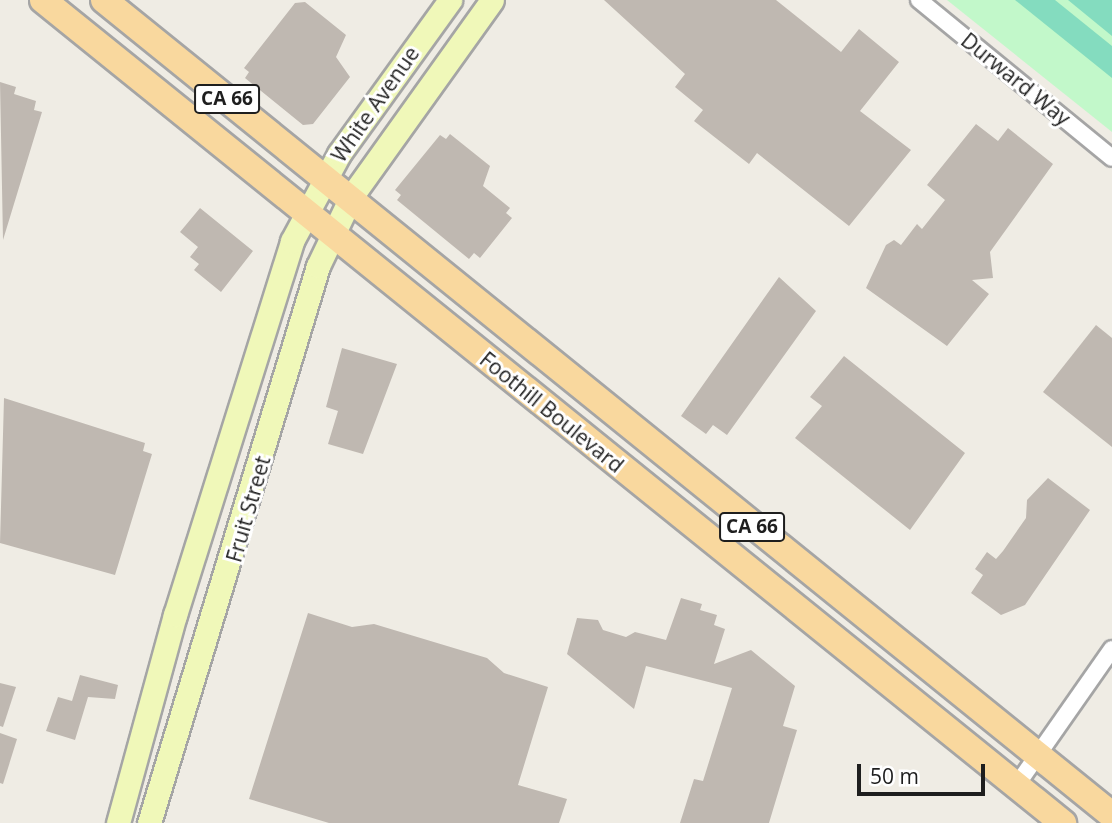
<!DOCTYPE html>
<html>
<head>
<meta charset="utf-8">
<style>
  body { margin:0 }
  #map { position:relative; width:1112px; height:823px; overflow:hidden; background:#efece4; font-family:"Open Sans",sans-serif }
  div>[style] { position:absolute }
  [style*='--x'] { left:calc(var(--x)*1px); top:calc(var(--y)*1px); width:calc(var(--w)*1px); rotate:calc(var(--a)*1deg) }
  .park>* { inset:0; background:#c2f8ca }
  .pitch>* { inset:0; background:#84dcbf }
  .building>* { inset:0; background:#bfb8b1 }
  .roads { filter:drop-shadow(2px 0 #a5a5a5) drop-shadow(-2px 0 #a5a5a5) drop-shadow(0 2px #a5a5a5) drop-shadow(0 -2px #a5a5a5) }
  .minor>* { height:16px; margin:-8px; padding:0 8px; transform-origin:8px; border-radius:8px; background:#fff }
  .secondary>* { height:23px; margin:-11.5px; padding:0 11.5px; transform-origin:11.5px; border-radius:11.5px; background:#f0f8b9 }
  .primary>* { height:26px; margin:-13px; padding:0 13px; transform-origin:13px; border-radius:13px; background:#f9d89e }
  span { translate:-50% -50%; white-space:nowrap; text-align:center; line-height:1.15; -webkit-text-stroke:6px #fff; paint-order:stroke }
  .shield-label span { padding:2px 5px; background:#fff; border:2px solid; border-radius:5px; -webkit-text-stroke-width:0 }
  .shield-label { font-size:19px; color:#1e1e1e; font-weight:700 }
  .street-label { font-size:21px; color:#1e1e1e }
  .scale { position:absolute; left:857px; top:764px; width:128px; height:32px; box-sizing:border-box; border:4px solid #1e1e1e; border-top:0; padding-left:9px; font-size:21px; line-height:24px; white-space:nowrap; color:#1e1e1e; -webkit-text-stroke:5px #fff; paint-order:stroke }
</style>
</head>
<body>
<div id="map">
  <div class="park">
    <i style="clip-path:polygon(947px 0,1112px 0,1112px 132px)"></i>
  </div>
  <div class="pitch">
    <i style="clip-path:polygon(1015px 0,1055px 0,1112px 46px,1112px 78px)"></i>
    <i style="clip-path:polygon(1068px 0,1112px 0,1112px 36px)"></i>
  </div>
  <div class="building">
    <i style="clip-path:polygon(604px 0,776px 0,841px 52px,859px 29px,899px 62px,860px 111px,911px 150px,849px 226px,757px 153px,749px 164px,694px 121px,703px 110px,675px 87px,685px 74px)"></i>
    <i style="clip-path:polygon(305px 2px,346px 35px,336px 57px,350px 77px,313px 124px,303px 125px,245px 78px,249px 72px,244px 68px,295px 3px)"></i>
    <i style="clip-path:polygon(0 82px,16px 87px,14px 94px,36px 101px,34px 110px,42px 112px,3px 240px)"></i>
    <i style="clip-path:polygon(976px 124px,998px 141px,1008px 128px,1053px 164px,990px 252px,993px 278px,972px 280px,989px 294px,947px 346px,866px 288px,886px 245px,894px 240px,901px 245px,917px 224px,922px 229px,945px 200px,927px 185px)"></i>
    <i style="clip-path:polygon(450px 134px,490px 166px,483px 186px,510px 208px,506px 213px,512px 218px,480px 258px,474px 253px,469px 259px,397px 200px,401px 195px,395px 190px,440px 135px,446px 139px)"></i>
    <i style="clip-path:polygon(200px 208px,253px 251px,221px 292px,194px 270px,199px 264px,190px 257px,198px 247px,180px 232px)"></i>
    <i style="clip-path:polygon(779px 277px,816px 311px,727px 435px,713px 425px,706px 434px,681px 416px)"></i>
    <i style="clip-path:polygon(1096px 325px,1112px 338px,1112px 447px,1043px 392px)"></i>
    <i style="clip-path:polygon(342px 348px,397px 364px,363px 454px,328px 444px,338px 411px,326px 407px)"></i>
    <i style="clip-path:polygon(844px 356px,965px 453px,910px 530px,795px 438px,822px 406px,810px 397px)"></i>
    <i style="clip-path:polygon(4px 398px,145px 443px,143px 451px,152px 454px,115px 575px,0 543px)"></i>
    <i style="clip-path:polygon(1048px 478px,1090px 510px,1025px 605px,1001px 615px,971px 593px,983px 575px,975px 569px,987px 552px,996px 559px,1003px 551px,1026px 518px,1027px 500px)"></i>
    <i style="clip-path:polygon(681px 598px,702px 604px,700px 610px,717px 615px,714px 625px,725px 629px,714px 664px,751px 650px,795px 686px,783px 726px,797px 730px,769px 823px,680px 823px,694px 779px,703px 781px,732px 688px,646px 666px,634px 709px,567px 654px,577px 618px,598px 620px,603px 630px,626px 637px,635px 632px,666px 640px)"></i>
    <i style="clip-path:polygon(308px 613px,352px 627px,374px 624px,487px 658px,504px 673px,548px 687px,518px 785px,567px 799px,559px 823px,329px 823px,249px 799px)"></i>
    <i style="clip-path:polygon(80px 675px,118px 685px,115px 699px,88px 697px,75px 740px,46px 731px,58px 697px,72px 701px)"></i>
    <i style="clip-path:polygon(0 683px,16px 687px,3px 727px,0 726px)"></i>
    <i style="clip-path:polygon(0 733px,17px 739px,3px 784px,0 783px)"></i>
  </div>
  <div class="roads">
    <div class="minor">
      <i style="--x:919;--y:0;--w:249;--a:39.3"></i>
      <i style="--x:1016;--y:786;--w:167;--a:-55"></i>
    </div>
    <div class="secondary">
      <i style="--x:118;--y:823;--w:216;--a:-74.7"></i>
      <i style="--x:175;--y:615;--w:392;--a:-72.6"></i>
      <i style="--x:292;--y:241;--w:99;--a:-61.6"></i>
      <i style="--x:339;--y:154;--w:190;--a:-54.2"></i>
      <i style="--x:149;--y:823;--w:582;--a:-73.12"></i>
      <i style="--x:318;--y:266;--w:76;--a:-64.4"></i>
      <i style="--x:351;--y:197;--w:242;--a:-54.4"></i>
    </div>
    <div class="primary">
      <i style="--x:43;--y:0;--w:1311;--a:38.9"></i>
      <i style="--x:104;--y:0;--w:1296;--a:38.96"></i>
    </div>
  </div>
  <div class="shield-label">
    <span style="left:227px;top:99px">CA 66</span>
    <span style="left:752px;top:527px">CA 66</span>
  </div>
  <div class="street-label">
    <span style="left:1016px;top:79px;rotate:39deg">Durward Way</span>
    <span style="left:375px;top:104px;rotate:-55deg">White Avenue</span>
    <span style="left:552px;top:412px;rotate:39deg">Foothill Boulevard</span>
    <span style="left:248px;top:509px;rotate:-74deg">Fruit Street</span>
  </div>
  <div class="scale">50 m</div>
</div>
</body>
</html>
